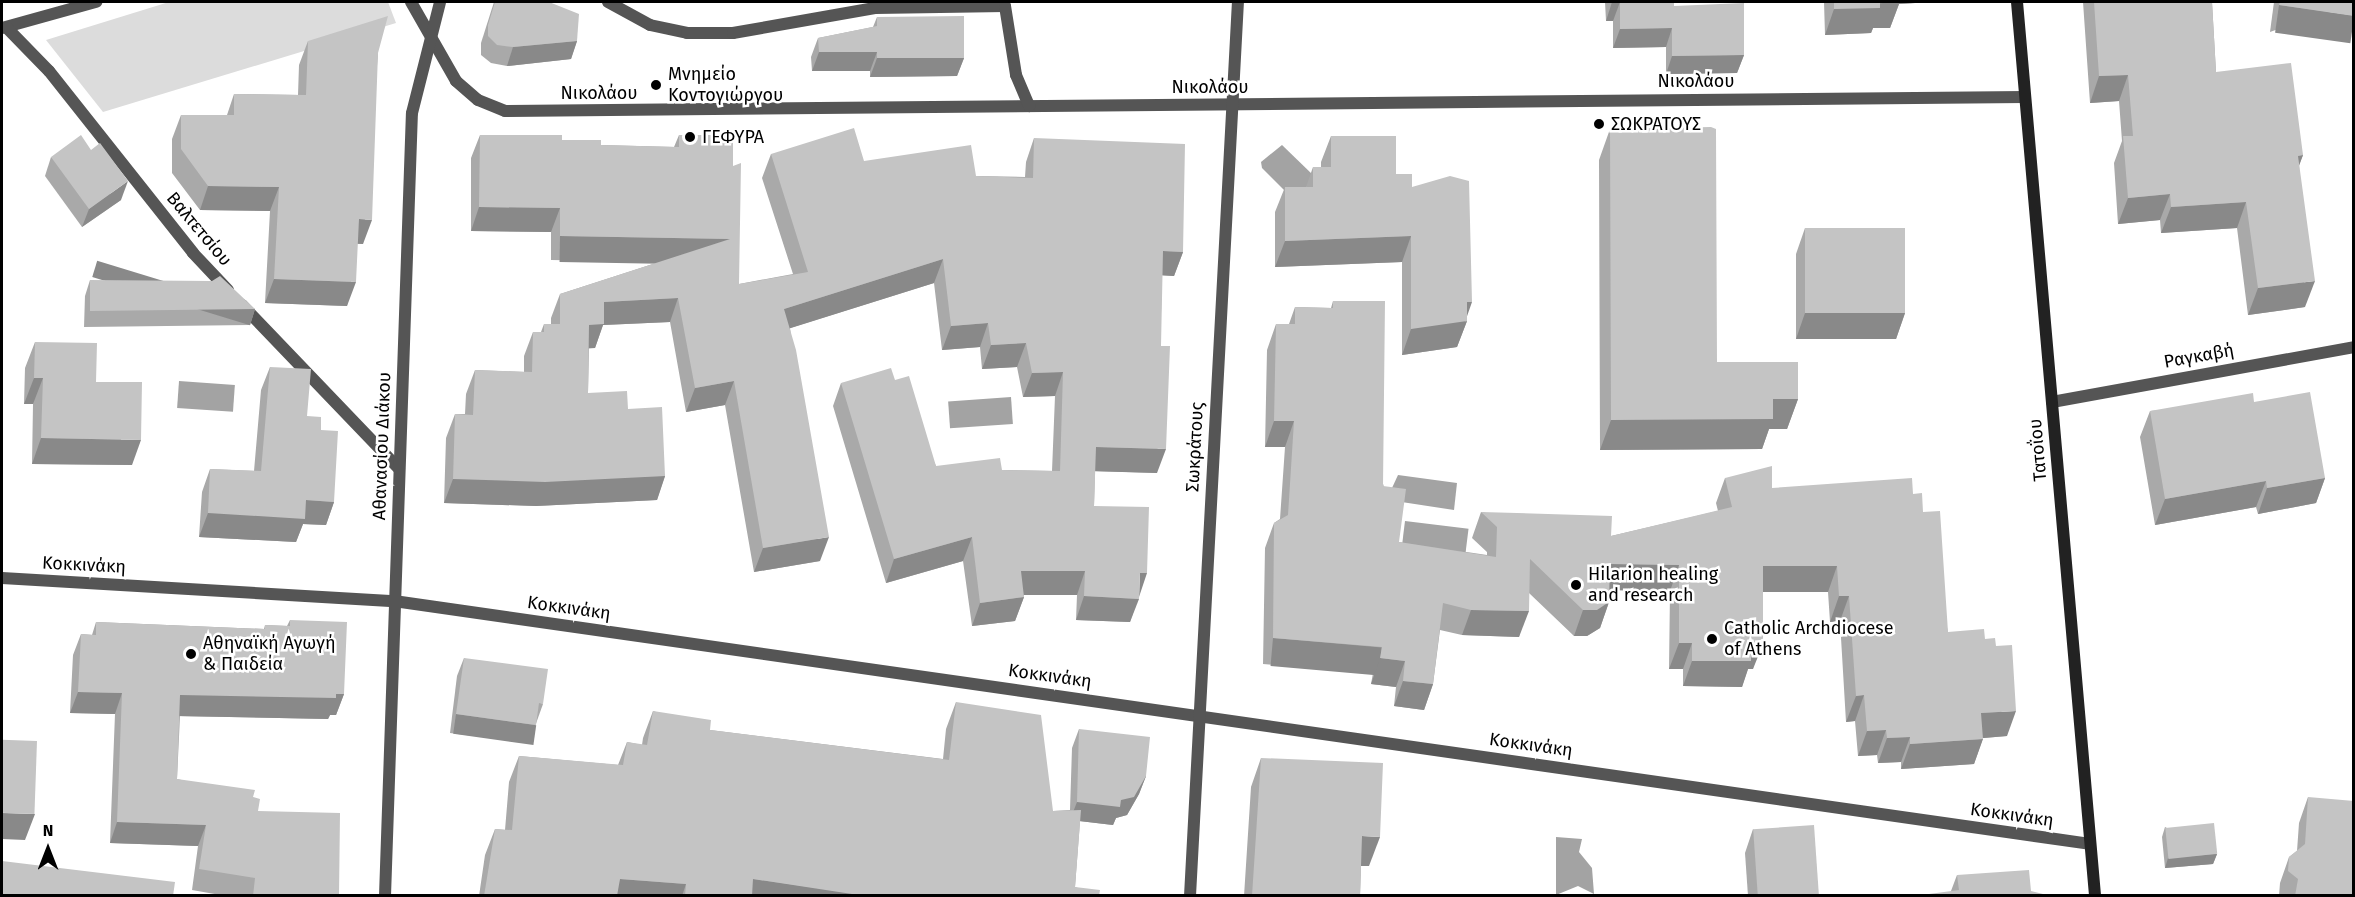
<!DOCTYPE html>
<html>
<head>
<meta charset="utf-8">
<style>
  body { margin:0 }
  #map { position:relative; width:2355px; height:897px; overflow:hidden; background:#fff; font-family:"Fira Sans",sans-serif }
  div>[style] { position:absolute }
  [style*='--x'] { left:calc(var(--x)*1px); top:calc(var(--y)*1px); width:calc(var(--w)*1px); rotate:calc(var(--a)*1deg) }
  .green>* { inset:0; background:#dcdcdc }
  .water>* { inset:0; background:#a3a3a3; transform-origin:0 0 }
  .street>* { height:12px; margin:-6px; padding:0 6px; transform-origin:6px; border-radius:6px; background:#555 }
  .secondary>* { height:12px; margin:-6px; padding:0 6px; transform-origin:6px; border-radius:6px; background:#222 }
  .wall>* { inset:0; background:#a9a9a9 }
  .shaded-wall>* { inset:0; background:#898989; transform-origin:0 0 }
  .building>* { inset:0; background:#c4c4c4; transform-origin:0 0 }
  .dots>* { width:16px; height:16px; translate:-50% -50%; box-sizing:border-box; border:3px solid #fff; border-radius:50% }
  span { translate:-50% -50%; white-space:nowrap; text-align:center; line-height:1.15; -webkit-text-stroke:5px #fff; paint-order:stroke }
  .poi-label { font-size:18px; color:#000 }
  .left { translate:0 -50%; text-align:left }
  .street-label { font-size:18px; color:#000 }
  .frame { position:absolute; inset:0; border:3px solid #000; pointer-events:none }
  .north { position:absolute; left:18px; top:819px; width:60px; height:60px; -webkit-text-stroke:4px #fff; paint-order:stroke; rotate:0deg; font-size:16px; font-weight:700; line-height:24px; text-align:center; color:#000 }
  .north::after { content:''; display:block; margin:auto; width:21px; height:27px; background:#000; clip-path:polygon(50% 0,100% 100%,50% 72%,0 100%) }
</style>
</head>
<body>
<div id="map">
  <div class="green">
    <i style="clip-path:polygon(169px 2px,388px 2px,396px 23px,103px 112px,46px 40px)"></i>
  </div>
  <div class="water">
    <i style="clip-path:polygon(1282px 145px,1313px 175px,1313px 180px,1296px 198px,1291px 197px,1262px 168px,1261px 162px)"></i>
    <i style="left:179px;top:381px;width:56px;height:27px;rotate:4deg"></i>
    <i style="left:1011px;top:397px;width:27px;height:63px;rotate:86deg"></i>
    <i style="clip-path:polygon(1398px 475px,1457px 483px,1454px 510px,1395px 501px,1392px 488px)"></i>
    <i style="left:1405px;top:521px;width:64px;height:31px;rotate:7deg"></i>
    <i style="clip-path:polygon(1556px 837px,1582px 839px,1579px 852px,1592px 868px,1594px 894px,1578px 886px,1556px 895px)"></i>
  </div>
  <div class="street">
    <i style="--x:411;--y:2;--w:91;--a:60.3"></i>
    <i style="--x:456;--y:81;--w:29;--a:41"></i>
    <i style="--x:478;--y:100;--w:29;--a:22"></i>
    <i style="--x:505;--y:111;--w:1520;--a:-0.53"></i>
    <i style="--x:608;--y:2;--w:48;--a:28.7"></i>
    <i style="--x:650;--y:25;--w:38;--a:12"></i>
    <i style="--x:687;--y:33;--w:46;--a:0"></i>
    <i style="--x:733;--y:33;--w:144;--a:-10"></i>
    <i style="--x:875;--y:8;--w:130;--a:-0.9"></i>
    <i style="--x:1005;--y:6;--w:70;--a:80.9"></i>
    <i style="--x:1016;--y:75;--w:34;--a:67"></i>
    <i style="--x:2;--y:28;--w:98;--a:-15.5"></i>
    <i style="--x:7;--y:28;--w:60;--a:45.7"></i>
    <i style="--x:49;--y:71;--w:232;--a:51.6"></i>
    <i style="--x:193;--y:253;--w:51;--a:46.6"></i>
    <i style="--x:242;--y:305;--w:227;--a:46.2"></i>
    <i style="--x:2052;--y:402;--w:307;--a:-10.3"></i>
    <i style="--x:2;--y:578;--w:393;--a:3.4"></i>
    <i style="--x:394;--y:601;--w:1713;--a:8.15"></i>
    <i style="--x:385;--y:896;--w:783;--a:-88.03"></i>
    <i style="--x:412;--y:113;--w:114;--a:-75.8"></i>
    <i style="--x:1190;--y:896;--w:895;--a:-86.93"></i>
  </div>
  <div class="secondary">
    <i style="--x:2017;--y:2;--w:897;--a:85.01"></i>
  </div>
  <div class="wall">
    <i style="clip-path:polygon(494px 2px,549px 2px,577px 41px,571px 59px,507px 66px,491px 63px,481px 55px,481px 43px)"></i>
    <i style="clip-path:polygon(1605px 2px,1674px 2px,1674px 6px,1744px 55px,1737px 73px,1666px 74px,1666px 47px,1613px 48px,1613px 21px,1606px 21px)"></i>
    <i style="clip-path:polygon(1824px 2px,1916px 2px,1915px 3px,1899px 4px,1890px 28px,1873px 28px,1871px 33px,1825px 35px)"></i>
    <i style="clip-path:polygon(2083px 2px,2212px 2px,2216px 72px,2303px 155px,2299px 165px,2305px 307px,2248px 315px,2237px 228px,2161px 233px,2160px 220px,2118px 224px,2114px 163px,2122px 141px,2119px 101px,2090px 103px)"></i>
    <i style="clip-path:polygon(2274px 2px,2354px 2px,2270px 32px)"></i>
    <i style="clip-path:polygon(877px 17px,964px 58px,957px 76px,870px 77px,870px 71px,812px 71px,811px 57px,818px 38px,873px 27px)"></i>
    <i style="clip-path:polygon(308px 41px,378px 53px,363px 244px,357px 244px,347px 306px,265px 303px,270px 211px,200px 210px,172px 173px,172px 139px,181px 115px,227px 115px,234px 94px,298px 95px,299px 65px)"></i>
    <i style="clip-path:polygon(1610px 129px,1717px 362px,1798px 399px,1787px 429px,1769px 429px,1762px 449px,1600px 450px,1599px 160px)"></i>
    <i style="clip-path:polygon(480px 135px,562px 140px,601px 145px,674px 147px,679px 135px,733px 166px,739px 284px,793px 274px,762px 178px,771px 154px,864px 161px,976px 176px,1025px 177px,1026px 162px,1034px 138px,1183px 252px,1174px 276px,1162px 275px,1157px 473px,1095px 471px,1094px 506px,1139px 595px,1130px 622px,1076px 620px,1077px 595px,1024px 595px,1024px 597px,1015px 621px,972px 626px,963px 561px,886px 583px,833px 406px,841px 383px,895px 380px,936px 466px,1002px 470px,1052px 471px,1055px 396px,1023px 397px,1017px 367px,982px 369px,980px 347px,942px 350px,934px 283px,790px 328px,820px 561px,754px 572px,725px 405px,686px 412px,670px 322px,603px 325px,595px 348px,589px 348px,588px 393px,628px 409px,665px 476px,657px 500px,536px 506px,444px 503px,446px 438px,455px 414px,465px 414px,466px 394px,475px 370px,524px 372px,524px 356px,533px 332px,541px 332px,544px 324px,551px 324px,551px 318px,560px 294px,659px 262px,551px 260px,551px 232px,471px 231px,471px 158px)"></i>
    <i style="clip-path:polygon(1331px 136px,1396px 174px,1412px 187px,1467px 316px,1467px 321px,1457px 347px,1402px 355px,1402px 262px,1275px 267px,1275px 212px,1285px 187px,1306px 187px,1313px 167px,1321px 167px,1321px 162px)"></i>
    <i style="clip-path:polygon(51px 157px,121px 200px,82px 227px,45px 176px)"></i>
    <i style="clip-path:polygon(1805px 228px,1905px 313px,1896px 339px,1796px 339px,1796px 254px)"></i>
    <i style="clip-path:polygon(90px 280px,255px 309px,250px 325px,84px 327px,85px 296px)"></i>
    <i style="clip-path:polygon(1333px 301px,1399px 542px,1487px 555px,1487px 552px,1472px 538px,1481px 512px,1611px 536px,1718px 511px,1716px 503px,1725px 478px,1772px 488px,1913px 494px,1923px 512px,1948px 632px,1985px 639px,2007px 736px,1983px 738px,1974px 764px,1901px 769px,1901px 762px,1878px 763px,1877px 755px,1858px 756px,1855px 721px,1846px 722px,1840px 621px,1830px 622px,1828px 592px,1763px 592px,1753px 669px,1748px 669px,1742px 687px,1683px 686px,1683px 669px,1669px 669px,1670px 591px,1610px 590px,1609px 602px,1600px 628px,1587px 636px,1574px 636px,1529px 593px,1519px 637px,1462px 635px,1440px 630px,1433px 684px,1424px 710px,1394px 706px,1396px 687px,1371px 684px,1373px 673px,1263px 664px,1265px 548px,1274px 523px,1280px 519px,1285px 447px,1265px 447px,1267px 350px,1276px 324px,1289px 324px,1295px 307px,1331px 308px)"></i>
    <i style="clip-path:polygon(35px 342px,96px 382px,132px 465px,32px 464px,33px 404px,24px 404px,25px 368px)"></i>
    <i style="clip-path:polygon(270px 367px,307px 416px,321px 430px,334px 502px,326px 525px,303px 524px,296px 542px,199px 537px,202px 492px,210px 469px,254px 471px,261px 390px)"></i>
    <i style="clip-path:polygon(2254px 402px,2325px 478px,2316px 503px,2258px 514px,2256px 507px,2155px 525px,2140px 437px,2150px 411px)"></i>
    <i style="clip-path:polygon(290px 620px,344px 694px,336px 715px,330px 715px,328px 719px,180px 716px,177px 779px,253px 797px,258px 811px,339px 896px,226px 896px,192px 890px,198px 846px,110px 843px,115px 714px,70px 713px,73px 655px,81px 634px,92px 635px,96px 622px,264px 629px,265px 625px,287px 626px)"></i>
    <i style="clip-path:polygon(464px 658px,543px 704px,529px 743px,450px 733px,457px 676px)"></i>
    <i style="clip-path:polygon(956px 702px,1053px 811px,1070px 810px,1072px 748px,1079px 729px,1146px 776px,1139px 794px,1127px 815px,1116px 818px,1113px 825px,1080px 821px,1075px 887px,1099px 896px,479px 896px,485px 855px,495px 829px,505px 830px,509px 782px,519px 756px,618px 765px,627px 742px,642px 745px,643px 738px,653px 711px,710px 730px,943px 759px,946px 729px)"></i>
    <i style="clip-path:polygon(1261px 758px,1369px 866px,1361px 866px,1360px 896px,1244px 896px,1251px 787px)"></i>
    <i style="clip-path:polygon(2308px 797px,2354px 896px,2279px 896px,2280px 883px,2289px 857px,2297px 851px,2299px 823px)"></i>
    <i style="clip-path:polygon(2165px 827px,2217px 854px,2213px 864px,2165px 868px,2162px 837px)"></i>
    <i style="clip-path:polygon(1753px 829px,1819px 896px,1748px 896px,1745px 853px)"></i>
    <i style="clip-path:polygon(1957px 875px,2031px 891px,1951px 891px)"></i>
  </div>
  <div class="shaded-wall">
    <i style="clip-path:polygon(1612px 2px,1620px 2px,1613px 21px,1606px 21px)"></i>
    <i style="clip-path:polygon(1891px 2px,1916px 2px,1915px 3px,1899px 4px,1890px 28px,1873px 28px,1871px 33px,1825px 35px,1834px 9px)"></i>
    <i style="left:2279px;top:5px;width:76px;height:28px;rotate:8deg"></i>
    <i style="clip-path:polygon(1672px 28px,1666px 47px,1613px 48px,1620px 29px)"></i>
    <i style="clip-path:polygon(577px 41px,571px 59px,507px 66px,513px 47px)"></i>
    <i style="clip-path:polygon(819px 52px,877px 52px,870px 71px,812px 71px)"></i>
    <i style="clip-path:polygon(1744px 55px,1737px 73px,1666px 74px,1672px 56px)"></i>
    <i style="clip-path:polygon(877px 58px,964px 58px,957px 76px,870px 77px)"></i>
    <i style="clip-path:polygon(2128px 75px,2119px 101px,2090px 103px,2099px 76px)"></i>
    <i style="clip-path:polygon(2303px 155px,2293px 182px,2298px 156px)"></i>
    <i style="clip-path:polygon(128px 181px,121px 200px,82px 227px,89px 209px)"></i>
    <i style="clip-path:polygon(208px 186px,279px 187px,270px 211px,200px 210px)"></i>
    <i style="clip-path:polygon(2170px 194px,2160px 220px,2118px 224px,2128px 198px)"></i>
    <i style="clip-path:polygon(2246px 202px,2237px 228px,2161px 233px,2171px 207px)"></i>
    <i style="clip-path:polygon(479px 207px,560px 208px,551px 232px,471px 231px)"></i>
    <i style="clip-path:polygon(359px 219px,372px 220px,363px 244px,350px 243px)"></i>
    <i style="left:560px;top:236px;width:170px;height:26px;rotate:1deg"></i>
    <i style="clip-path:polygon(1411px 236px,1402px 262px,1275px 267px,1285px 241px)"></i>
    <i style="clip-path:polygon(1163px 251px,1183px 252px,1174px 276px,1154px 275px)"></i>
    <i style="clip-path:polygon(943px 259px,934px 283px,775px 333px,784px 309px)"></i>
    <i style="clip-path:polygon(274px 279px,356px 282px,347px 306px,265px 303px)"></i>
    <i style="clip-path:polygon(2315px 281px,2305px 307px,2248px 315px,2258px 288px)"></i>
    <i style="clip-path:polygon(678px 298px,670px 322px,603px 325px,595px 348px,580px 349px,589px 325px,604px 302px)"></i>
    <i style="clip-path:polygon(1467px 302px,1472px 302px,1465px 322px,1467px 321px,1457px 347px,1402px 355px,1411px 329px)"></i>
    <i style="left:255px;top:309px;width:17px;height:165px;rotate:107deg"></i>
    <i style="clip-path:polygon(1805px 313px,1905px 313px,1896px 339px,1796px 339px)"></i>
    <i style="clip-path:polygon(988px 323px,980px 347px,942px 350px,951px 326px)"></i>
    <i style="clip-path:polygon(1026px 343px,1017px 367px,982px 369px,991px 345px)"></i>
    <i style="clip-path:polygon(1063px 372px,1055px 396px,1023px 397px,1032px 373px)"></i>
    <i style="clip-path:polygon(34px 378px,43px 378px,33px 404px,24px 404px)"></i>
    <i style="clip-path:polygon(734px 381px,725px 405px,686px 412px,695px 388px)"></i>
    <i style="clip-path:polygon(1773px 399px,1798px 399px,1787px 429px,1769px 429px,1762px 449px,1600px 450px,1611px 420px)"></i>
    <i style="clip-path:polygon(1274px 421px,1294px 421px,1285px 447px,1265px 447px)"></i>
    <i style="clip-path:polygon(41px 438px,141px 440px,132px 465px,32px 464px)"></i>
    <i style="clip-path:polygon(1096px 447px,1166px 449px,1157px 473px,1087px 471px)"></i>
    <i style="clip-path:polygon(665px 476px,657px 500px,536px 506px,444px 503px,453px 479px)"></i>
    <i style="clip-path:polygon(2325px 478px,2316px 503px,2258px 514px,2267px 488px)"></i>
    <i style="clip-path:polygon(2266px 481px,2256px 507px,2155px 525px,2165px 499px)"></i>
    <i style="clip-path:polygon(306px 500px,334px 502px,326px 525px,303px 524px,296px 542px,199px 537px,208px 513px)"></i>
    <i style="clip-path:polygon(829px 537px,820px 561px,754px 572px,763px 548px)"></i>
    <i style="clip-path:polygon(972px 537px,963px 561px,886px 583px,894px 559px)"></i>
    <i style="clip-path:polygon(1610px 564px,1679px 565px,1670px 591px,1601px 590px)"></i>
    <i style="clip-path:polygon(1763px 566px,1837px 566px,1828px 592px,1754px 592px)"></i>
    <i style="clip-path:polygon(1021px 571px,1085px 571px,1077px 595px,1012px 595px)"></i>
    <i style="clip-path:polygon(1140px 573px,1147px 573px,1139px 597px)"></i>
    <i style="clip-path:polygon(1084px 596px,1139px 599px,1130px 622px,1076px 620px)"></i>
    <i style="clip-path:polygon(1839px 596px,1849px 596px,1840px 621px,1830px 622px)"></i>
    <i style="clip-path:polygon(1024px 597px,1015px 621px,972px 626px,980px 603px)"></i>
    <i style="clip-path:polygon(1609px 602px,1600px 628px,1587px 636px,1574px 636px,1583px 610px)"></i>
    <i style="clip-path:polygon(1471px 610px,1529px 611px,1519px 637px,1462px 635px)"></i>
    <i style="left:1273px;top:638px;width:109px;height:28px;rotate:5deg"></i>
    <i style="clip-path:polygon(1679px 643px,1692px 643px,1683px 669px,1669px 669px)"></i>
    <i style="clip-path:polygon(1751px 644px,1763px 644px,1753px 669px,1748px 669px,1742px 687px,1683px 686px,1692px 661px)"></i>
    <i style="clip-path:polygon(1380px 658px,1405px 661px,1396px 687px,1371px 684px)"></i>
    <i style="clip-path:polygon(1403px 681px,1433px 684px,1424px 710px,1394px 706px)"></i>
    <i style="clip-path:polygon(78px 692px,122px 693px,115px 714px,70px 713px)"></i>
    <i style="clip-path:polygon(344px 694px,336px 715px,330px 715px,328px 719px,173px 716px,180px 695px)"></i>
    <i style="clip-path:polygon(1864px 695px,1855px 721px,1846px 722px,1856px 696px)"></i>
    <i style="clip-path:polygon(2016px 711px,2007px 736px,1972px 739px,1981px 713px)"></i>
    <i style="left:456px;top:714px;width:81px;height:20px;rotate:8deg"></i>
    <i style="clip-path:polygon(1886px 730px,1877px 755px,1858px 756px,1867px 731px)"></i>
    <i style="clip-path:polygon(1910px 737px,1901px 762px,1878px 763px,1887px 738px)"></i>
    <i style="clip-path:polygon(1983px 739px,1974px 764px,1901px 769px,1910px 744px)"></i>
    <i style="clip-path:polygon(1146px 776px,1139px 794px,1127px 815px,1116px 818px,1113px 825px,1070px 820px,1077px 802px,1121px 800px)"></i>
    <i style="clip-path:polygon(2px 813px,35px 814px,25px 840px,2px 839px)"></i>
    <i style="clip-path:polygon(117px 822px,206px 825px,198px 846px,110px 843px)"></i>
    <i style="clip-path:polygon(1362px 836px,1380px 837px,1369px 866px,1352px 866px)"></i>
    <i style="clip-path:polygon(2217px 854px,2213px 864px,2165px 868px,2168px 858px)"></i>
    <i style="clip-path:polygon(620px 879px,686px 884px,682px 896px,614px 896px)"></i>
    <i style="clip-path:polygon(753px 879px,866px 895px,747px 896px)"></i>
  </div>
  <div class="building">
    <i style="clip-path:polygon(495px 2px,549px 2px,579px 14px,577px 41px,513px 47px,497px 45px,488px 36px,488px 25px)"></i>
    <i style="clip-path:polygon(1612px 2px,1674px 2px,1674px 6px,1744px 3px,1744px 55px,1672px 56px,1672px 28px,1620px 29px,1620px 2px)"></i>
    <i style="clip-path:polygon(1834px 2px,1900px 2px,1880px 2px,1880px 8px,1834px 9px)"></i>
    <i style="clip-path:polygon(2094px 2px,2212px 2px,2216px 72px,2291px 63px,2303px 155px,2298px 156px,2315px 281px,2258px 288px,2246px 202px,2171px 207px,2170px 194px,2128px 198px,2123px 136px,2133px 136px,2128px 75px,2099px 76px)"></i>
    <i style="clip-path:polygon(2280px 2px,2354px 2px,2354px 16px,2279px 5px)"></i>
    <i style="clip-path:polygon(388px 16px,378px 53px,372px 220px,359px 219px,356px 282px,274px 279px,279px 187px,208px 186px,181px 149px,181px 115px,234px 115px,234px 94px,306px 95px,308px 41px)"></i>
    <i style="clip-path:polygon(964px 16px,964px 58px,877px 58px,877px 52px,819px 52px,818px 38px,877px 26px,877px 17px)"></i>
    <i style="clip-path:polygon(1711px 127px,1716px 129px,1717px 362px,1798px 362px,1798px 399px,1773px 399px,1773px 419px,1611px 420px,1610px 129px)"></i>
    <i style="clip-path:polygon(854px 128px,864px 161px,971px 145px,976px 176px,1033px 178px,1034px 138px,1185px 144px,1183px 252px,1163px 251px,1161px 346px,1170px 346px,1166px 449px,1096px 447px,1094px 506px,1149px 507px,1147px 573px,1140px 573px,1139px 599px,1084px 596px,1085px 571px,1021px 571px,1024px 597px,980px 603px,972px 537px,894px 559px,841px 383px,891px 368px,895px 380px,909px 376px,936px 466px,1000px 458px,1002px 470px,1060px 471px,1063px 372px,1032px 373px,1026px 343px,991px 345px,988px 323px,951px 326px,943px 259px,784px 309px,796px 350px,829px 537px,763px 548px,734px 381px,695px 388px,678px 298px,604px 302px,604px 324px,589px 325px,588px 393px,627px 391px,628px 409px,662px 407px,665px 476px,545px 482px,453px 479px,455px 414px,473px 415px,475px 370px,532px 372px,533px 332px,544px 332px,544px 324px,560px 324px,560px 294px,730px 239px,560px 236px,560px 208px,479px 207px,480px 135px,562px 135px,562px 140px,601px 140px,601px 145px,679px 147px,679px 135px,733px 135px,733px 166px,741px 163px,739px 284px,808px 272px,771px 154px)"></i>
    <i style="clip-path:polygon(81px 135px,91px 150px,100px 143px,128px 181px,89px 209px,51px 157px)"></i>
    <i style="clip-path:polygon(1331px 136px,1396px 136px,1396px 174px,1412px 174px,1412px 187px,1450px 176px,1469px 181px,1472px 302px,1467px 302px,1467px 321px,1411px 329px,1411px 236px,1285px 241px,1285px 187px,1313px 187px,1313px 167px,1331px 167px)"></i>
    <i style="left:1805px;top:228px;width:100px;height:85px"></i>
    <i style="clip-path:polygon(220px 276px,255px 309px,90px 311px,90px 280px,212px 281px)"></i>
    <i style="clip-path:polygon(1333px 301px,1385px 301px,1383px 486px,1406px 489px,1399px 542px,1496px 557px,1497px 527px,1481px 512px,1612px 516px,1611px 536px,1732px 507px,1725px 478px,1772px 466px,1772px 488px,1912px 478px,1913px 494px,1922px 493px,1923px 512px,1940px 511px,1948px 632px,1984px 629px,1985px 639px,1995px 638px,1996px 646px,2012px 645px,2016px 711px,1981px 713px,1983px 739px,1910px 744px,1910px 737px,1887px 738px,1886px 730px,1867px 731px,1864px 695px,1856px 696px,1849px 596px,1839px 596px,1837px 566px,1763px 566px,1763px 644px,1751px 644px,1751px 661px,1692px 661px,1692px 643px,1679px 643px,1679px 565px,1610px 564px,1609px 602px,1597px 610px,1583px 610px,1530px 559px,1529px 611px,1471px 610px,1443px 603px,1433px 684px,1403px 681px,1405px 661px,1380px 658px,1382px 647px,1273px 638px,1274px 523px,1288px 515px,1294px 421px,1274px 421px,1276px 324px,1295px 324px,1295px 307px,1333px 308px)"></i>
    <i style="clip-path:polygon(35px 342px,97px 343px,96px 382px,142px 382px,141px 440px,41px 438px,43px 378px,34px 378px)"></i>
    <i style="clip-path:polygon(270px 367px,311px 369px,307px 416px,321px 417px,321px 430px,338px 431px,334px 502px,306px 500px,305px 519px,208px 513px,210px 469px,261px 471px)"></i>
    <i style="clip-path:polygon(2310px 392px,2325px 478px,2267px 488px,2266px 481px,2165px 499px,2150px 411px,2253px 393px,2254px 402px)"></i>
    <i style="clip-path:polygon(290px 620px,347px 622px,344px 694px,336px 694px,336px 698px,180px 695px,177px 779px,255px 790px,253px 797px,260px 799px,258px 811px,340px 813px,339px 896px,253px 896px,255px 878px,199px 869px,206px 825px,117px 822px,122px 693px,78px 692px,81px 634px,96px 635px,96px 622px,265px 629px,265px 625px,290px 626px)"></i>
    <i style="clip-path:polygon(464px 658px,548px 669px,543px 704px,539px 703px,536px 725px,456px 714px)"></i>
    <i style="clip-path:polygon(956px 702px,1041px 715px,1053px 811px,1081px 810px,1075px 887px,1100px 890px,1099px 896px,865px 896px,753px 879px,752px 896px,685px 896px,686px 884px,620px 879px,617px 896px,484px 896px,495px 829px,512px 830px,519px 756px,623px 765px,627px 742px,647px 745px,653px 711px,711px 720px,710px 730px,949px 760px)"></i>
    <i style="clip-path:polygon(1079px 729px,1150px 737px,1146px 776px,1134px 797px,1121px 800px,1120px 807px,1077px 802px)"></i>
    <i style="left:37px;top:741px;width:73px;height:35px;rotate:92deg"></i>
    <i style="clip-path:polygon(1261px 758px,1383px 763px,1380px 837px,1362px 836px,1360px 896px,1252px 896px)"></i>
    <i style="clip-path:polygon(2308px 797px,2354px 801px,2354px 896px,2295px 896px,2298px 879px,2288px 871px,2289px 857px,2305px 844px)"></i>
    <i style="left:2214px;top:823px;width:31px;height:49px;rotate:84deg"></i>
    <i style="left:1814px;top:825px;width:71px;height:61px;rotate:86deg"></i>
    <i style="clip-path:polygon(2px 861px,175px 882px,173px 896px,2px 896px)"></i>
    <i style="clip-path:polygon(2029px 870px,2031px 891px,2043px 894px,2044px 896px,1914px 896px,1959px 890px,1957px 875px)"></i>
  </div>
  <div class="dots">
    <i style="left:656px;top:85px;background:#000"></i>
    <i style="left:1599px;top:124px;background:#000"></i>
    <i style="left:690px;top:137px;background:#000"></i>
    <i style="left:1576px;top:585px;background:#000"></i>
    <i style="left:1712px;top:639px;background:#000"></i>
    <i style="left:191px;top:654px;background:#000"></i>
  </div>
  <div class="poi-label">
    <span class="left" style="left:668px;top:85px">Μνημείο<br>Κοντογιώργου</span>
    <span class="left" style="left:1611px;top:124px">ΣΩΚΡΑΤΟΥΣ</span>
    <span class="left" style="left:702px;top:137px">ΓΕΦΥΡΑ</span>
    <span class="left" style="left:1588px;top:585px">Hilarion healing<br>and research</span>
    <span class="left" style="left:1724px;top:639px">Catholic Archdiocese<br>of Athens</span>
    <span class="left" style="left:203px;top:654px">Αθηναϊκή Αγωγή<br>&amp; Παιδεία</span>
  </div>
  <div class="street-label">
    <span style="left:1696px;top:81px">Νικολάου</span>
    <span style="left:1210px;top:87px">Νικολάου</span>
    <span style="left:599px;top:93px">Νικολάου</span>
    <span style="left:199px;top:229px;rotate:50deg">Βαλτετσίου</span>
    <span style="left:2199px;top:356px;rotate:-10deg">Ραγκαβή</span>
    <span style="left:382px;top:446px;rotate:-88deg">Αθανασίου Διάκου</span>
    <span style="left:1195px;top:447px;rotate:-87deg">Σωκράτους</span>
    <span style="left:2038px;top:450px;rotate:-95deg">Τατοΐου</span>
    <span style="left:84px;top:565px;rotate:3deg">Κοκκινάκη</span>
    <span style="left:569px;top:608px;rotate:8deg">Κοκκινάκη</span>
    <span style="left:1050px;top:676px;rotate:8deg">Κοκκινάκη</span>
    <span style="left:1531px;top:745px;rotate:8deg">Κοκκινάκη</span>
    <span style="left:2012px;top:815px;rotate:8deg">Κοκκινάκη</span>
  </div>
  <div class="frame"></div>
  <div class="north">N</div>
</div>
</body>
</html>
